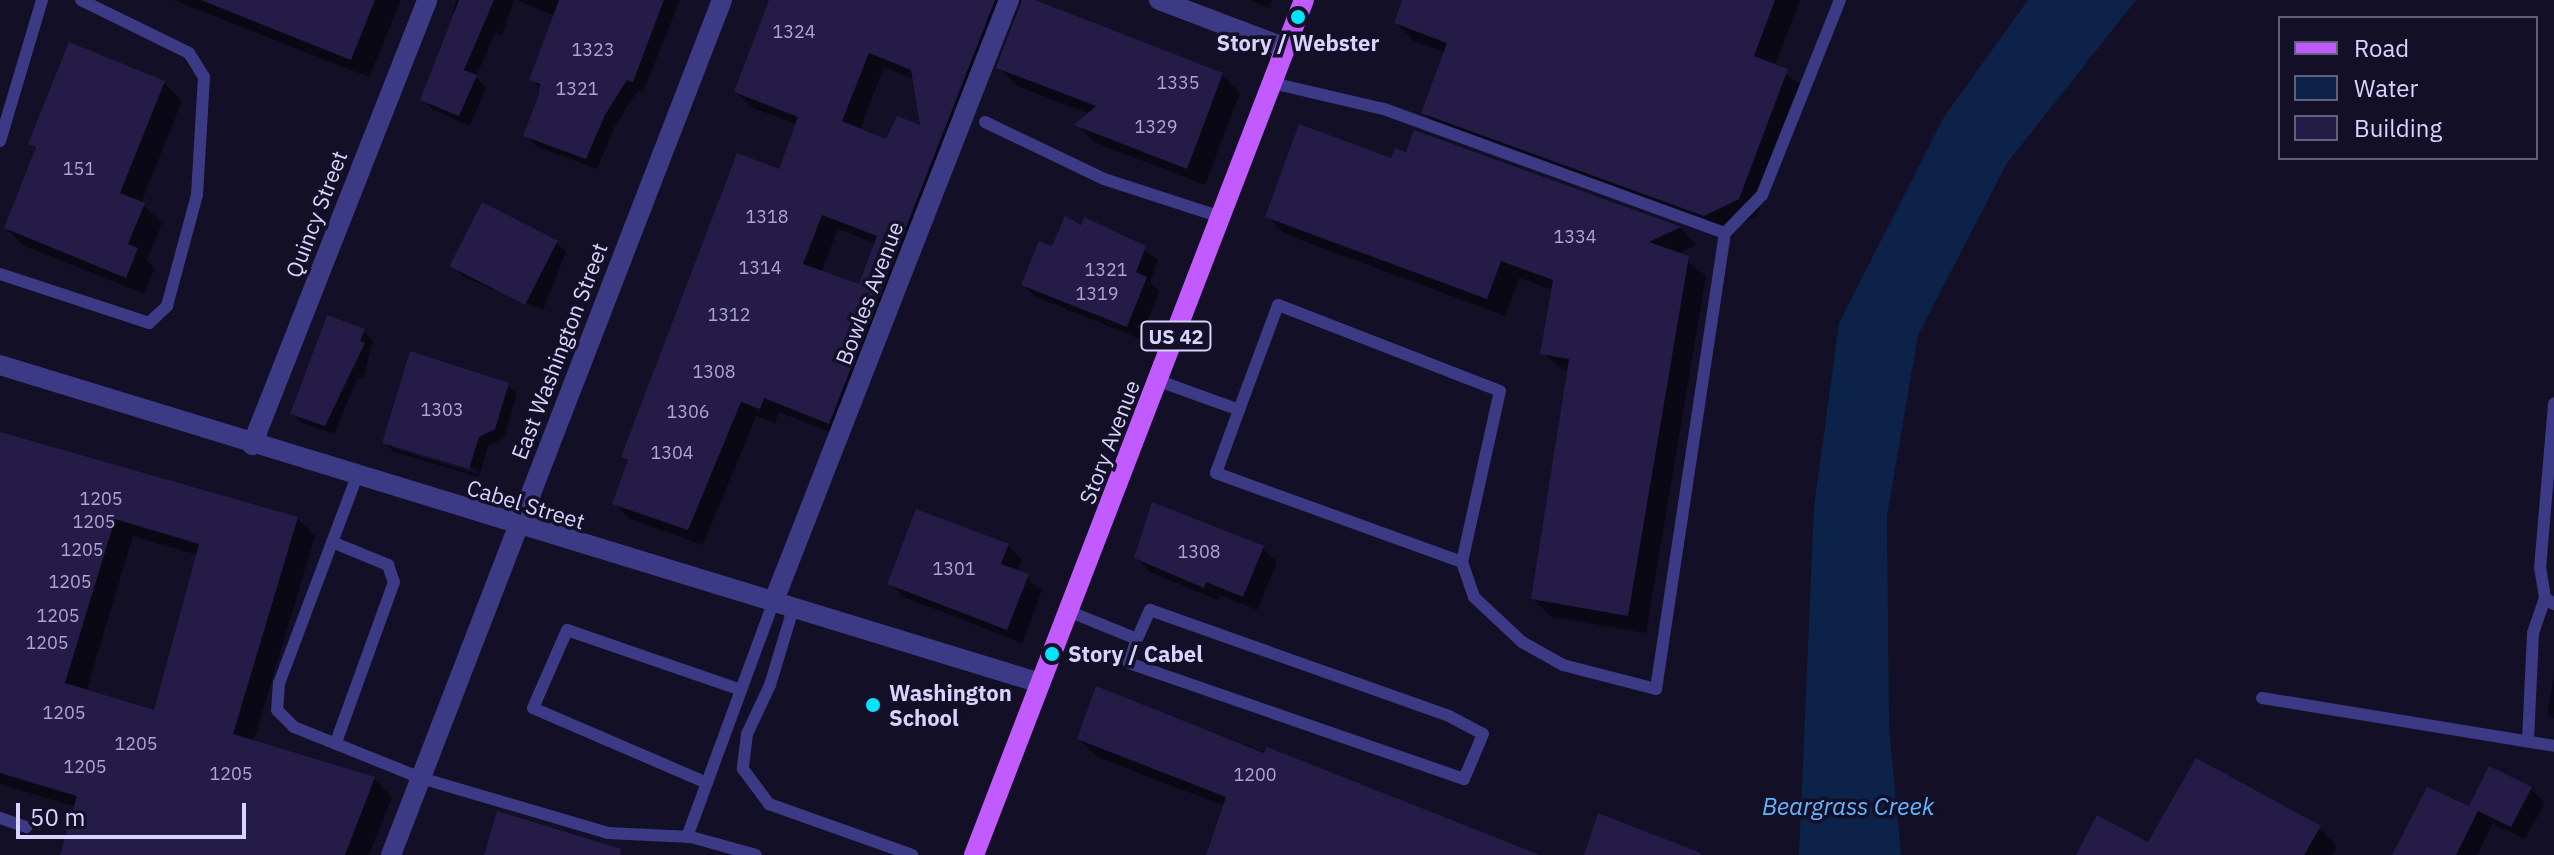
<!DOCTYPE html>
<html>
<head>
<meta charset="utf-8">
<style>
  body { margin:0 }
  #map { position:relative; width:2554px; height:855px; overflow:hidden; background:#130f26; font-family:"IBM Plex Sans",sans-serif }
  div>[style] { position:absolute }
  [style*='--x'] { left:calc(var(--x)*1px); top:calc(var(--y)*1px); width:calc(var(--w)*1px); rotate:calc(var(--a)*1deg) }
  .water>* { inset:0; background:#0c2248 }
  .shadow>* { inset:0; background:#0007 }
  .building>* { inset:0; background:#241b47; transform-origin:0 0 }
  .service>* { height:12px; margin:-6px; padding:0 6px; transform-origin:6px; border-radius:6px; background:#3d3a85 }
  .minor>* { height:20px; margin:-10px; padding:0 10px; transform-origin:10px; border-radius:10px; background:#3d3a85 }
  .primary>* { height:20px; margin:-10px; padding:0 10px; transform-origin:10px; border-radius:10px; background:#c25bff }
  .dots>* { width:22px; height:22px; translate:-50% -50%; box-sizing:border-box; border:4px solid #130f26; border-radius:50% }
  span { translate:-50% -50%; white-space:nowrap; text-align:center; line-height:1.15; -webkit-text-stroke:7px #130f26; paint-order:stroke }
  .number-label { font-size:18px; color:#aca6d1 }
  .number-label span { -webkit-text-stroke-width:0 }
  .shield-label span { padding:2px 6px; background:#130f26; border:2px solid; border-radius:6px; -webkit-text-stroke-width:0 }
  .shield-label { font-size:20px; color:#d9d4ff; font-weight:700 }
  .poi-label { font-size:22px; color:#d9d4ff; font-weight:700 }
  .left { translate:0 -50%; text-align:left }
  .street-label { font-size:22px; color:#d9d4ff }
  .water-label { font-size:24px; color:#62b6ff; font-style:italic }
  .legend { position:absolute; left:2278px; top:16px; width:260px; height:144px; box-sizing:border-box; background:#130f26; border:2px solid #625e7d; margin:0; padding:10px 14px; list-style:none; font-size:24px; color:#d9d4ff }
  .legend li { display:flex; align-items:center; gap:16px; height:40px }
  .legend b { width:40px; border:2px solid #625e7d }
  .scale { position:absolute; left:16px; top:803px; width:230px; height:36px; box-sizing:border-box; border:4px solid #d9d4ff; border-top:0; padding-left:10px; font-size:24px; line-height:28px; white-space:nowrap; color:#d9d4ff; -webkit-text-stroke:6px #130f26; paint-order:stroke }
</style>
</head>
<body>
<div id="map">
  <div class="water">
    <i style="clip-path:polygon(2028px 0,2136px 0,2007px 163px,1918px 335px,1887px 516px,1889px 727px,1901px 855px,1799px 855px,1814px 507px,1839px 323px,1944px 117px)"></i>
  </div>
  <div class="shadow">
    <i style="clip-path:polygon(173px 0,401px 0,369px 77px)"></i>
    <i style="clip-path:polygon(456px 0,514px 0,502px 35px,495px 33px,476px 77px,486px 88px,470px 126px,433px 110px,422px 99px,445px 47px)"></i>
    <i style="clip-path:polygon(516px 0,680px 0,643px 92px,638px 90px,615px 126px,597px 169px,536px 146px,526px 135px,541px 89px,532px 79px,556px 16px)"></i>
    <i style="clip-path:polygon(evenodd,771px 0,1013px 0,1018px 5px,845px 438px,779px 412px,775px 423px,756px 416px,703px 545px,630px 519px,614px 503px,629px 463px,624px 457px,780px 172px,798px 125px,751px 107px,736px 92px,771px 0,884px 67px,914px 79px,922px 128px,887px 141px,860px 130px,884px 67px,771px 0,838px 229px,876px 244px,860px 287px,821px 272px,838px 229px)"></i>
    <i style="clip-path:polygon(1021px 0,1222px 75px,1240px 93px,1205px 185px,1094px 142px,1077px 125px,1090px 114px,1017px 86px,999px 67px)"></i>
    <i style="clip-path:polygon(1249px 0,1272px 0,1268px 8px)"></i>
    <i style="clip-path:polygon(1405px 0,1800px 0,1775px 66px,1805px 88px,1756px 217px,1723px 233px,1441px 130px,1423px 112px,1446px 53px,1414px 41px,1396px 23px)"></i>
    <i style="clip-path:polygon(164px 83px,182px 101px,141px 203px,162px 223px,147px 260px,155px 268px,144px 294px,24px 246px,6px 228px,37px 150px,30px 143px)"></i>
    <i style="clip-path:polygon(1416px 132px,1680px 228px,1697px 245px,1678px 254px,1706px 276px,1646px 633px,1551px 617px,1533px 599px,1569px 373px,1542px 353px,1553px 290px,1519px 278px,1505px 316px,1285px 234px,1267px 216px,1407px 155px)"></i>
    <i style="clip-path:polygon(1085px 219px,1126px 236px,1158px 260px,1150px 282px,1159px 291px,1140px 339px,1036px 297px,1023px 285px)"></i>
    <i style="clip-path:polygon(557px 243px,566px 252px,543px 310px,464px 277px,455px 268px)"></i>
    <i style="clip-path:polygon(363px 331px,373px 341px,363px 380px,358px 377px,334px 434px,302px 423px,292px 414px)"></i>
    <i style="clip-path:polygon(evenodd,508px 385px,517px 394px,504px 438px,488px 446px,479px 477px,394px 452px,384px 442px,508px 385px,393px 444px,480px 470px,478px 474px,393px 448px,393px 444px)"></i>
    <i style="clip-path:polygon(evenodd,0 434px,297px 518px,315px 536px,253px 743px,374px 779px,392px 797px,369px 855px,62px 855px,76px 807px,0 784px,0 434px,133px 536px,198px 555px,155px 712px,86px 692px,133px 536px)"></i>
    <i style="clip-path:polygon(1008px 546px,1022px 560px,1017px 572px,1042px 590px,1022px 643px,904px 597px,890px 583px)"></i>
    <i style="clip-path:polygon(1262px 548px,1277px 562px,1257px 610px,1220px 595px,1218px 600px,1150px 572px,1136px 557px)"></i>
    <i style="clip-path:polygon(2554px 677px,2554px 719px,2547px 712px)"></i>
    <i style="clip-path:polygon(1097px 689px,1539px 855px,1208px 855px,1225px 806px,1097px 757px,1079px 739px)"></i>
    <i style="clip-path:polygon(2490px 768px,2531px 789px,2545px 803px,2525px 839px,2493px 824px,2477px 855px,2394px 855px,2470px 808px)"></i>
    <i style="clip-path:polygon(2319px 828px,2337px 846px,2332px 855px,2078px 855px)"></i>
  </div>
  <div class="building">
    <i style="clip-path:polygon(201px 0,375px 0,351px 60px)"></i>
    <i style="clip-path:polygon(459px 0,494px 0,464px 70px,477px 75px,459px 116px,420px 100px)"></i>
    <i style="clip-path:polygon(559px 0,664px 0,633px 82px,627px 80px,605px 115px,586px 159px,523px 136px,539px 94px,540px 84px,529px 80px)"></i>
    <i style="clip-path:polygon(evenodd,769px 0,995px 0,829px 424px,764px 398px,760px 409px,741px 402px,688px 530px,612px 504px,628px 460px,621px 457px,737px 153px,779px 169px,798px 117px,734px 92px,769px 0,869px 53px,911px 70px,920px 125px,897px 116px,886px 139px,842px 121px,869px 53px,769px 0,822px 215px,877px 236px,859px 284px,803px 264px,822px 215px)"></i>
    <i style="clip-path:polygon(1022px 0,1035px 0,1223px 73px,1187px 169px,1074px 125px,1096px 106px,996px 68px)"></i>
    <i style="clip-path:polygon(1402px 0,1775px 0,1754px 56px,1788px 69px,1739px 199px,1704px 216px,1421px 113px,1447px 43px,1394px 23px)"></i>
    <i style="clip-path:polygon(69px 42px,165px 81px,120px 193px,145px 203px,128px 244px,138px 248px,126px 278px,4px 228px,36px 147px,28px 144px)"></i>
    <i style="clip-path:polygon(1299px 124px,1391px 158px,1395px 148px,1406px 152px,1414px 130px,1681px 227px,1649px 242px,1689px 256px,1628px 616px,1531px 599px,1569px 359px,1540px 354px,1553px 280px,1501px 261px,1487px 299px,1265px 217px)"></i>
    <i style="left:482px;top:202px;width:85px;height:72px;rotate:27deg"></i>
    <i style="clip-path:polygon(1065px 216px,1081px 225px,1084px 217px,1146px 246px,1136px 272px,1147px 277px,1127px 327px,1021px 285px,1039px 241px,1052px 246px)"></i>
    <i style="clip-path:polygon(327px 315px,365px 329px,360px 341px,365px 343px,325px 426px,290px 414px)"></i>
    <i style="clip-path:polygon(410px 351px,509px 383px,495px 429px,479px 437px,469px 469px,382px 443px)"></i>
    <i style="clip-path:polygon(evenodd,0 432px,298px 517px,233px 734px,375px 777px,345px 855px,60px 855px,77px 796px,0 773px,0 432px,115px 519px,199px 544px,154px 710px,65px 683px,115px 519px)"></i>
    <i style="clip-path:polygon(1152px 502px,1264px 546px,1243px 597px,1206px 582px,1204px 588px,1134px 558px)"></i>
    <i style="clip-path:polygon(916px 509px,1009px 544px,1001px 564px,1029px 574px,1007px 630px,887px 584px)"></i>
    <i style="clip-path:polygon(1096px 686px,1264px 753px,1267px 747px,1540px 855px,1206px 855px,1226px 797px,1077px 739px)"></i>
    <i style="clip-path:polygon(2196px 758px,2321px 826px,2304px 855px,2076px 855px,2097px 815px,2148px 842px)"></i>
    <i style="clip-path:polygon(2489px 766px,2532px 787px,2511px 827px,2478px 811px,2456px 855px,2392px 855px,2427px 787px,2469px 806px)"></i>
    <i style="clip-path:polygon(497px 811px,621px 849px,620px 855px,484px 855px)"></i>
    <i style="clip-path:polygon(1598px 813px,1701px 853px,1700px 855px,1584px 855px)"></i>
  </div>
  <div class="service">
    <i style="--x:1272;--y:83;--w:115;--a:13.1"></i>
    <i style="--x:1384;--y:109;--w:363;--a:20"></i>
    <i style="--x:985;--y:122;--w:132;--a:25.6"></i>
    <i style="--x:1104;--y:179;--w:123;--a:18"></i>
    <i style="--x:0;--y:141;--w:147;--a:-73.4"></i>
    <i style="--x:0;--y:274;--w:157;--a:18.2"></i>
    <i style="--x:149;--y:323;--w:25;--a:-43"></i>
    <i style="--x:167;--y:306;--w:115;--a:-74.9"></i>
    <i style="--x:197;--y:195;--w:118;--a:-86.6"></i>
    <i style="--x:204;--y:77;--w:28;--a:-122"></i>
    <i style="--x:189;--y:53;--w:120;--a:-153.9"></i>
    <i style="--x:1159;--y:381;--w:85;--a:19.9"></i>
    <i style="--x:1239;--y:410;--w:67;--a:110.1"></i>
    <i style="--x:1216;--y:473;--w:262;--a:19.9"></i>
    <i style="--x:1462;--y:562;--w:175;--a:-77.5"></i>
    <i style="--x:1500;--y:391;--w:238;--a:-158.8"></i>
    <i style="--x:1278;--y:305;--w:112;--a:110.4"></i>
    <i style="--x:357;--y:476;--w:221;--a:110.6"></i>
    <i style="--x:279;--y:683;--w:27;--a:94"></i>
    <i style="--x:277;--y:710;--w:24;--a:45"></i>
    <i style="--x:294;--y:727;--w:137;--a:21.9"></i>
    <i style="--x:421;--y:778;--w:195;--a:16.4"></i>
    <i style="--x:608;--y:833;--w:83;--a:2.8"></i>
    <i style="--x:691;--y:837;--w:67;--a:15.5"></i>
    <i style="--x:332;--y:542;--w:61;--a:22.3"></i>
    <i style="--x:388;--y:565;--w:18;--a:71"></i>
    <i style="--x:394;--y:582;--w:170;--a:109.9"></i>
    <i style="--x:1462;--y:562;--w:37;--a:71"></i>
    <i style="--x:1474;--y:597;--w:66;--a:43.2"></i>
    <i style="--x:1522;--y:642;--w:47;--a:29.3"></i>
    <i style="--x:1563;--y:665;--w:96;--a:14.5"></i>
    <i style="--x:1656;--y:689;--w:461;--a:-81.4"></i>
    <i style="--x:1725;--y:233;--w:53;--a:-45.8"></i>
    <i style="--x:1762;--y:195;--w:210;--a:-68.2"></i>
    <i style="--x:2545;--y:598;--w:30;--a:-99"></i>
    <i style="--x:2540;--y:568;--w:165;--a:-85.1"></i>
    <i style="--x:793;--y:609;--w:79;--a:106.8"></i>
    <i style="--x:770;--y:685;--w:54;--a:115.1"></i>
    <i style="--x:747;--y:734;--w:35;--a:97"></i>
    <i style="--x:743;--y:769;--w:44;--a:53.4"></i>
    <i style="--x:769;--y:804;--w:152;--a:19.6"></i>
    <i style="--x:1068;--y:611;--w:74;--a:22.1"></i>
    <i style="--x:1137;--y:639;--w:32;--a:-66"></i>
    <i style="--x:1150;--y:610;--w:317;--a:19.5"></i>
    <i style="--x:1449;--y:716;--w:38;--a:28"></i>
    <i style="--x:1483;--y:734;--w:49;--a:112.9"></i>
    <i style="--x:1464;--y:779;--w:355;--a:-160.9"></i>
    <i style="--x:1129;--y:663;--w:25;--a:-72"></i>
    <i style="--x:2262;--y:698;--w:296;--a:9.3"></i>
    <i style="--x:2528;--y:740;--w:107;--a:-87.3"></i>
    <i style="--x:2533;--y:633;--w:37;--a:-71"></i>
    <i style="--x:2545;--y:598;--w:11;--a:34"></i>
    <i style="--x:707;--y:783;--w:189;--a:-156.7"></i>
    <i style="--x:533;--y:708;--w:85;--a:-66.4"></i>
    <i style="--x:567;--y:630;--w:184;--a:19"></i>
    <i style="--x:0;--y:818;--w:28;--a:19"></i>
    <i style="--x:687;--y:837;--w:249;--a:-69.8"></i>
  </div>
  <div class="minor">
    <i style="--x:1159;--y:0;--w:136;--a:20.7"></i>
    <i style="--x:0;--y:365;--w:1088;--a:17"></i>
    <i style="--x:252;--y:445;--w:478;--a:-68.5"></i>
    <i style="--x:773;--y:603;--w:648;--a:-68.63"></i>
    <i style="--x:391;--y:855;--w:917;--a:-68.84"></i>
  </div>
  <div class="primary">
    <i style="--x:974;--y:855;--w:916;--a:-68.9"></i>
  </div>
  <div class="dots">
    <i style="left:1298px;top:17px;background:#00e5ff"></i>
    <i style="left:1052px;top:654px;background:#00e5ff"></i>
    <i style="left:873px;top:705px;background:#00e5ff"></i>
  </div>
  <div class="number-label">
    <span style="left:794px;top:32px">1324</span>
    <span style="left:593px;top:50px">1323</span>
    <span style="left:1178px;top:83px">1335</span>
    <span style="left:577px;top:89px">1321</span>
    <span style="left:1156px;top:127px">1329</span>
    <span style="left:79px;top:169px">151</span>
    <span style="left:767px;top:217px">1318</span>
    <span style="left:1575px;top:237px">1334</span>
    <span style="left:760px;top:268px">1314</span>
    <span style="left:1106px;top:270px">1321</span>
    <span style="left:1097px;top:294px">1319</span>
    <span style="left:729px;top:315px">1312</span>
    <span style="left:714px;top:372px">1308</span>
    <span style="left:442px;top:410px">1303</span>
    <span style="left:688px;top:412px">1306</span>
    <span style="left:672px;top:453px">1304</span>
    <span style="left:101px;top:499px">1205</span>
    <span style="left:94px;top:522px">1205</span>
    <span style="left:82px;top:550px">1205</span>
    <span style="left:1199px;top:552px">1308</span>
    <span style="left:954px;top:569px">1301</span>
    <span style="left:70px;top:582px">1205</span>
    <span style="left:58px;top:616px">1205</span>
    <span style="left:47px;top:643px">1205</span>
    <span style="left:64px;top:713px">1205</span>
    <span style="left:136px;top:744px">1205</span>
    <span style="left:85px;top:767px">1205</span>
    <span style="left:231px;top:774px">1205</span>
    <span style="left:1255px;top:775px">1200</span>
  </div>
  <div class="shield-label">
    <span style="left:1176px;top:336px">US 42</span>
  </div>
  <div class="poi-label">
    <span style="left:1298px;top:43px">Story / Webster</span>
    <span class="left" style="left:1068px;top:654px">Story / Cabel</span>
    <span class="left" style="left:889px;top:705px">Washington<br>School</span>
  </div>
  <div class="street-label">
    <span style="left:316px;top:214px;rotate:-69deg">Quincy Street</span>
    <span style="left:869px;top:293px;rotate:-69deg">Bowles Avenue</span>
    <span style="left:559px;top:351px;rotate:-69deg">East Washington Street</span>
    <span style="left:1109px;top:442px;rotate:-69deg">Story Avenue</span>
    <span style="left:526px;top:504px;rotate:17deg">Cabel Street</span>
  </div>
  <div class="water-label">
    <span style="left:1848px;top:807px">Beargrass Creek</span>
  </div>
  <ul class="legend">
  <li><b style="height:10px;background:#c25bff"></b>Road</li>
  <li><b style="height:22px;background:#0c2248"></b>Water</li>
  <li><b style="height:22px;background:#241b47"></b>Building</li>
  </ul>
  <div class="scale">50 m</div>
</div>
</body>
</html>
